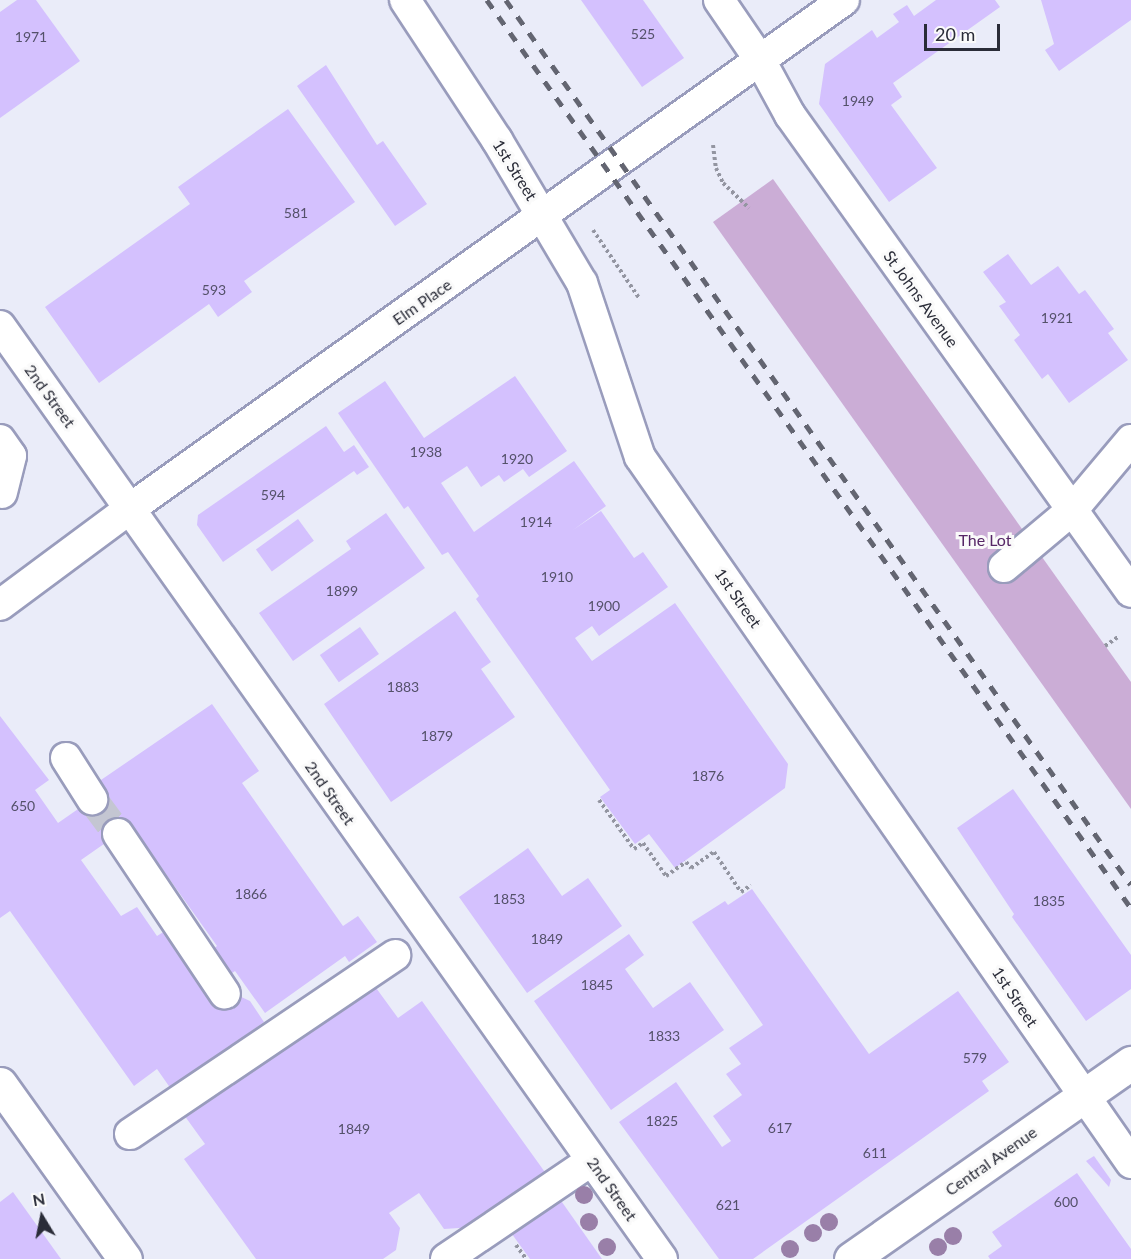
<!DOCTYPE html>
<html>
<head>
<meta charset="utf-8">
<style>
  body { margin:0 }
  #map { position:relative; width:1131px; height:1259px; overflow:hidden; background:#eaecf9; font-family:Lato,sans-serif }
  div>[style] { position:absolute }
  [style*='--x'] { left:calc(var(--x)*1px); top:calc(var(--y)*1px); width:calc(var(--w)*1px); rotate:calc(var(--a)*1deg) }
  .green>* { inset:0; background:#cbadd6 }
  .building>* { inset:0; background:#d4c1fe; transform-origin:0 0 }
  .minor-tunnel>* { height:30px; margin-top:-15px; transform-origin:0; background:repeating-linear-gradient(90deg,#c4c6d2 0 30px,transparent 0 45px) }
  .path>* { height:4px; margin-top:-2px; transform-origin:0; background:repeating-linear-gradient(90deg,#9395a1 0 3px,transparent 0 6px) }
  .roads { filter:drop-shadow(2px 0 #999cbc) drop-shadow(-2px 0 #999cbc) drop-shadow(0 2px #999cbc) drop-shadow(0 -2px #999cbc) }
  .minor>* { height:30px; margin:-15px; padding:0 15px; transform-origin:15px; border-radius:15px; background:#fff }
  .major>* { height:33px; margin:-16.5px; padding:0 16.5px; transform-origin:16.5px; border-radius:16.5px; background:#fff }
  .rail>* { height:4.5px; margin-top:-2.25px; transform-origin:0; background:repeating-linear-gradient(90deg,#636571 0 10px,transparent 0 20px) }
  .trees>* { width:18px; height:18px; margin:-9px; border-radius:50%; background:#997fa8 }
  span { translate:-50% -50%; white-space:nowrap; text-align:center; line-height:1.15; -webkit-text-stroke:6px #fafafa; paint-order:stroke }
  .number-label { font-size:14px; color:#54516a }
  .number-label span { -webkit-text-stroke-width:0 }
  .street-label { font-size:16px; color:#2a2c38 }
  .park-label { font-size:16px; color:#562666 }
  .north { position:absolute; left:12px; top:1187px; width:60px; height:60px; -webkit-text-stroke:4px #fafafa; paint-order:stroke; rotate:350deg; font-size:16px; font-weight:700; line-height:24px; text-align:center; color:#2a2c38 }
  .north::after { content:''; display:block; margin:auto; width:21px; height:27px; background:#2a2c38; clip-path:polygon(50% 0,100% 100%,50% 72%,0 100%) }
  .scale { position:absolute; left:924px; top:24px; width:76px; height:27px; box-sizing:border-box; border:3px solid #2a2c38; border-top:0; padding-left:8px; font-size:18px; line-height:21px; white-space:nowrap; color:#2a2c38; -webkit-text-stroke:4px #fafafa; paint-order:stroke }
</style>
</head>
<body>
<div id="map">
  <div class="green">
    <i style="clip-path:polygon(773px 179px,1131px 682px,1131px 809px,713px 222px)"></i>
  </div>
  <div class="building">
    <i style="clip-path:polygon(17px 0,36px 0,80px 61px,0 118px,0 12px)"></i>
    <i style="clip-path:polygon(581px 0,643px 0,684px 58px,642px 87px)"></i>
    <i style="clip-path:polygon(936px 0,995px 0,1000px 7px,893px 83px,902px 97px,891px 105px,937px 168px,889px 202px,819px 104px,825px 64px,872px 30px,877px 38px,899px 22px,893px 14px,907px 5px,914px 16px)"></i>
    <i style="clip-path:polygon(1041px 0,1131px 0,1131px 20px,1059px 71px,1045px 50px,1054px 44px)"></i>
    <i style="clip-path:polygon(326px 65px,377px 145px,383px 141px,427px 204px,395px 226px,297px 86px)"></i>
    <i style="clip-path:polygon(288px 109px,355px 202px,244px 281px,252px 292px,218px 317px,209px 304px,99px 383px,45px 307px,190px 204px,178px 187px)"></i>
    <i style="clip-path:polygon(1008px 254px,1031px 285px,1058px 266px,1079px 294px,1085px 290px,1114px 329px,1108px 333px,1128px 360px,1069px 403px,1048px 374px,1042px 379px,1014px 340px,1020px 335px,999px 306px,1006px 302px,983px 272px)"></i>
    <i style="clip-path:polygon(515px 376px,567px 451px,529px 477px,523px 469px,504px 482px,499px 475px,481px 487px,467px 466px,441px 483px,474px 532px,574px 461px,606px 506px,573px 530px,601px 511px,634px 558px,643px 552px,668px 587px,599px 636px,592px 626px,575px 638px,592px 661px,675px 603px,788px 764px,785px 788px,675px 868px,649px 834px,635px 844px,600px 797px,610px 790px,476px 599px,479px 596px,448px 552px,442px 555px,408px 506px,404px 509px,338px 413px,385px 381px,424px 438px)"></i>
    <i style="clip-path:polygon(326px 426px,344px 452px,354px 445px,369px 467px,357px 475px,354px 471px,223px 562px,197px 525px,198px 515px)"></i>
    <i style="clip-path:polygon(386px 513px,425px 568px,293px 661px,259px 613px,351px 549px,346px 541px)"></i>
    <i style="left:298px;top:519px;width:27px;height:52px;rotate:54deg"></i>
    <i style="clip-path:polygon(455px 611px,491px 662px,481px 669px,515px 717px,391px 802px,324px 704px)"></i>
    <i style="left:360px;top:627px;width:33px;height:49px;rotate:55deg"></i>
    <i style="clip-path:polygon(212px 704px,259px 771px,242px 783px,343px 926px,358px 916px,377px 942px,349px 962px,345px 956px,265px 1013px,235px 971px,225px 978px,208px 953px,217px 946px,131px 825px,81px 860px,121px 916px,137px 907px,157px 936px,165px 931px,218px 1009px,237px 995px,250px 1001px,264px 1022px,171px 1089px,157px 1069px,134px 1086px,10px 911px,0 918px,0 716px,49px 780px,35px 790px,58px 823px,104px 791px,98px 782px)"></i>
    <i style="clip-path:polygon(1013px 789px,1131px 955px,1131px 989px,1086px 1021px,1012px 917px,1014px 914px,957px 828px)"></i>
    <i style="clip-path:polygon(528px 848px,562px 896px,588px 878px,622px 926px,527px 993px,459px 897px)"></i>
    <i style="clip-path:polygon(752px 889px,869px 1054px,958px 991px,1009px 1062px,982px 1081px,989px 1091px,753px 1259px,719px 1259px,619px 1122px,676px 1082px,722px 1147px,731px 1141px,713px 1116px,742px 1095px,726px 1074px,741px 1064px,729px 1048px,763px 1025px,692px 922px,725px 901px,728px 905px)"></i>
    <i style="clip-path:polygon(629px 934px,644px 955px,625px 969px,653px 1008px,690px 982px,724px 1030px,611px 1110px,534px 1001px)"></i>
    <i style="clip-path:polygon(371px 981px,398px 1018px,422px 1001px,547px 1175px,474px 1227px,444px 1229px,419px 1193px,389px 1213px,400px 1228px,396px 1250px,383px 1259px,256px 1259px,184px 1159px,205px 1144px,184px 1115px)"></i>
    <i style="clip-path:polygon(1094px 1156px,1111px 1180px,1109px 1187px,1086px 1161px)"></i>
    <i style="clip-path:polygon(1077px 1173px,1131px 1249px,1131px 1259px,990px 1259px,988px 1256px,1002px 1246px,992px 1232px)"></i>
    <i style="clip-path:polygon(13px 1192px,61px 1259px,0 1259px,0 1202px)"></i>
    <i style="clip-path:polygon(557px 1195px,602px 1259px,530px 1259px,509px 1230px)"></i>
  </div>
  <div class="minor-tunnel">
    <i style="--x:92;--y:799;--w:44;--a:53.4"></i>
  </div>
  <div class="path">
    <i style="--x:713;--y:145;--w:23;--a:83"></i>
    <i style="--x:716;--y:168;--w:17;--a:65"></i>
    <i style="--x:723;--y:183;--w:36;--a:44"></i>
    <i style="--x:593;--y:230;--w:82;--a:55.9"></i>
    <i style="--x:1105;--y:646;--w:16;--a:-35"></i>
    <i style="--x:599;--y:800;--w:60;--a:54.5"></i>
    <i style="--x:634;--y:849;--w:11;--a:-34"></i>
    <i style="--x:643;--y:843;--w:40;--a:55.1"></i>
    <i style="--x:666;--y:876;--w:24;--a:-35"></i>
    <i style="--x:686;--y:862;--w:8;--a:50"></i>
    <i style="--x:691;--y:868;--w:28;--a:-35"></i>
    <i style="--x:714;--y:852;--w:48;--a:56"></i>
    <i style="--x:741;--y:892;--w:12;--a:-35"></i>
    <i style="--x:516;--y:1245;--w:17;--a:54"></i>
  </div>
  <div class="roads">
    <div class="minor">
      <i style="--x:405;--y:0;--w:168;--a:56.7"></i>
      <i style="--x:497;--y:140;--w:166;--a:59.3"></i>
      <i style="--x:582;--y:283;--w:183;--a:71.6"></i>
      <i style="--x:640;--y:457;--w:860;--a:55.18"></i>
      <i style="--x:719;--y:0;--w:73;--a:55.7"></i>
      <i style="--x:760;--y:60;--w:63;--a:61.4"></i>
      <i style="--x:790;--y:115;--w:586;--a:54.44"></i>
      <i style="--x:0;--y:326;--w:1144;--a:54.64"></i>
      <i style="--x:0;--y:440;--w:19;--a:55"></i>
      <i style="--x:11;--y:456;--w:38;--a:104"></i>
      <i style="--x:1004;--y:567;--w:90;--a:-40"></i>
      <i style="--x:1073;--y:509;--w:90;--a:-50"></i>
      <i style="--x:0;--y:605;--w:159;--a:-36.6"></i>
      <i style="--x:128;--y:510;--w:879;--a:-35.46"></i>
      <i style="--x:66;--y:758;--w:49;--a:57.6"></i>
      <i style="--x:118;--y:834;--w:192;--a:56.2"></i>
      <i style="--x:130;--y:1134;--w:320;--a:-34"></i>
      <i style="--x:446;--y:1259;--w:175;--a:-34.1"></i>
    </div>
    <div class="major">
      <i style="--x:0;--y:1084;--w:215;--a:54.5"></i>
      <i style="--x:851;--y:1259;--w:342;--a:-35"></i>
    </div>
  </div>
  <div class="rail">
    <i style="--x:487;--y:0;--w:1113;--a:54.65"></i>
    <i style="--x:506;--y:0;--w:1083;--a:54.77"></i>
  </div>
  <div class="trees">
    <i style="left:584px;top:1195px"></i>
    <i style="left:589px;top:1222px"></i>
    <i style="left:829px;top:1222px"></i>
    <i style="left:813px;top:1233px"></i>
    <i style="left:953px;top:1236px"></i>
    <i style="left:607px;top:1247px"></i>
    <i style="left:938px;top:1247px"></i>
    <i style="left:790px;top:1249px"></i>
  </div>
  <div class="number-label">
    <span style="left:643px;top:34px">525</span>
    <span style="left:31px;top:37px">1971</span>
    <span style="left:858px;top:101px">1949</span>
    <span style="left:296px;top:213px">581</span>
    <span style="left:214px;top:290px">593</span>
    <span style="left:1057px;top:318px">1921</span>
    <span style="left:426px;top:452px">1938</span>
    <span style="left:517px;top:459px">1920</span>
    <span style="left:273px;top:495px">594</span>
    <span style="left:536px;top:522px">1914</span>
    <span style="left:557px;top:577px">1910</span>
    <span style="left:342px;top:591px">1899</span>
    <span style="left:604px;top:606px">1900</span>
    <span style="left:403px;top:687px">1883</span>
    <span style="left:437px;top:736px">1879</span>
    <span style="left:708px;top:776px">1876</span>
    <span style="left:23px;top:806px">650</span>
    <span style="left:251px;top:894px">1866</span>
    <span style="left:509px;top:899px">1853</span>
    <span style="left:1049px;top:901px">1835</span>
    <span style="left:547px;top:939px">1849</span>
    <span style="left:597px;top:985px">1845</span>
    <span style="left:664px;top:1036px">1833</span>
    <span style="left:975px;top:1058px">579</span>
    <span style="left:662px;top:1121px">1825</span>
    <span style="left:780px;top:1128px">617</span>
    <span style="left:354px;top:1129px">1849</span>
    <span style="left:875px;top:1153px">611</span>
    <span style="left:1066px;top:1202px">600</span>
    <span style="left:728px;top:1205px">621</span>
  </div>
  <div class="street-label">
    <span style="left:515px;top:170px;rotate:58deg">1st Street</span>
    <span style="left:921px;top:299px;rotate:54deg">St Johns Avenue</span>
    <span style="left:422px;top:302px;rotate:-35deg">Elm Place</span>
    <span style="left:50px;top:396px;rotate:54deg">2nd Street</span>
    <span style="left:738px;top:598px;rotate:55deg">1st Street</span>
    <span style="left:330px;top:793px;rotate:55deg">2nd Street</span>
    <span style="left:1015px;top:997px;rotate:56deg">1st Street</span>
    <span style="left:991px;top:1161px;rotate:-35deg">Central Avenue</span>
    <span style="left:612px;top:1189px;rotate:55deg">2nd Street</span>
  </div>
  <div class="park-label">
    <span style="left:985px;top:540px">The Lot</span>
  </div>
  <div class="north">N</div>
  <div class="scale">20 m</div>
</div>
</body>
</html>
